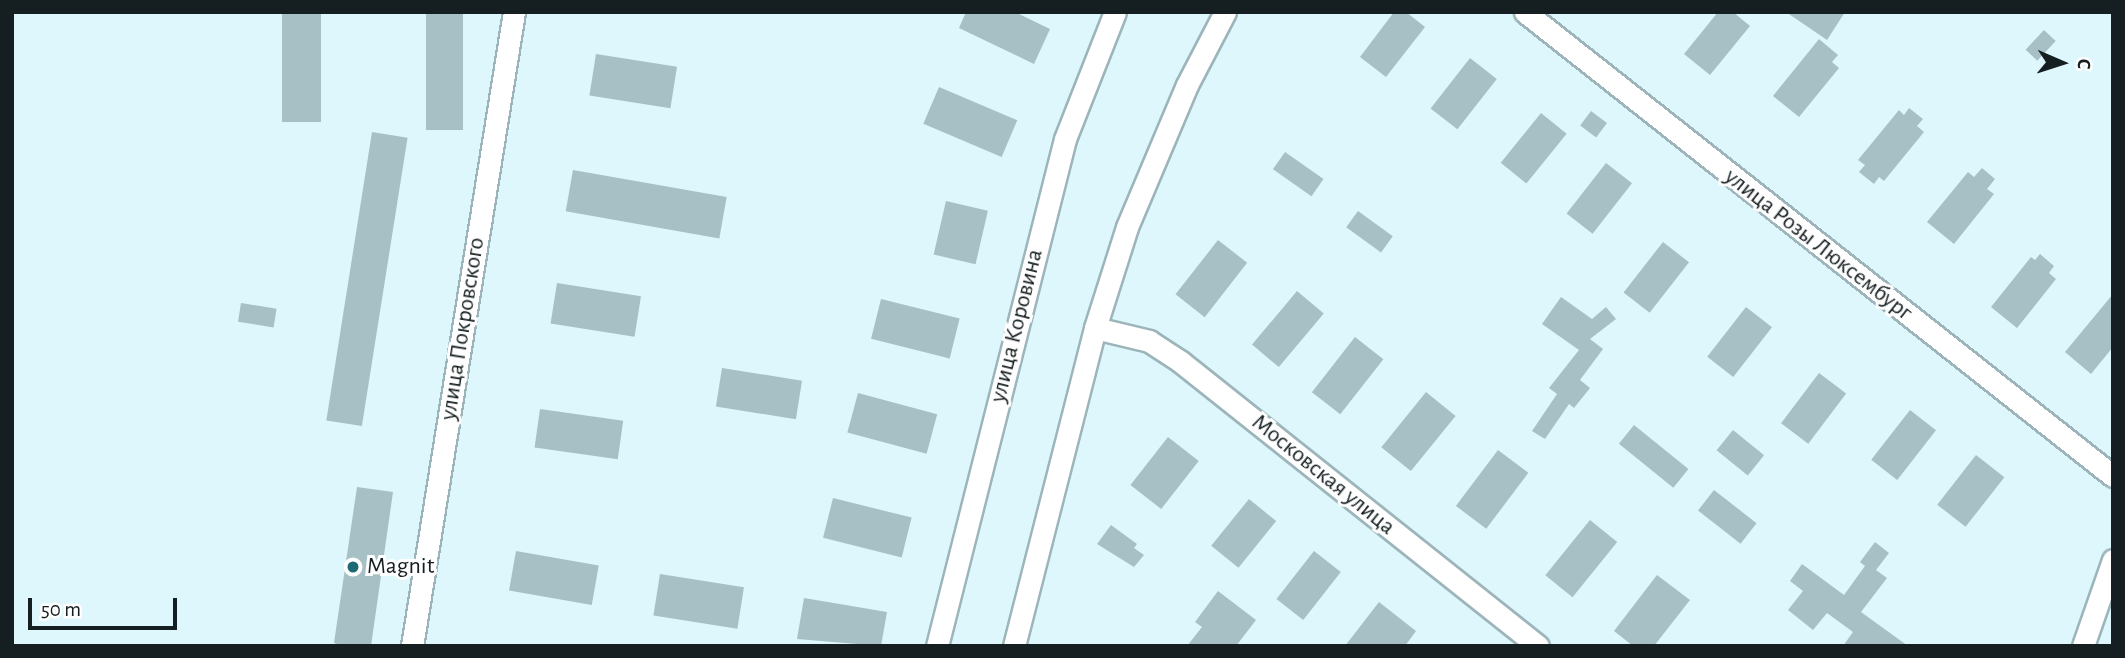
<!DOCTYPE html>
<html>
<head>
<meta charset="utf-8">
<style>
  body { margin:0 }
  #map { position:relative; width:2125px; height:658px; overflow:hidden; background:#ddf7fc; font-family:"Alegreya Sans",sans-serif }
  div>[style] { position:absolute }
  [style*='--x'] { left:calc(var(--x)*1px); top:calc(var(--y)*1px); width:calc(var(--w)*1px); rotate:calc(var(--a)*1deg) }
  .building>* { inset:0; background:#a7c0c5; transform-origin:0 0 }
  .roads { filter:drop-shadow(2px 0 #9db5ba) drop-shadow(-2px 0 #9db5ba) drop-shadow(0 2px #9db5ba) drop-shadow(0 -2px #9db5ba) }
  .street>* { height:21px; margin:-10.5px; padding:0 10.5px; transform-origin:10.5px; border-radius:10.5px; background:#fff }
  .dots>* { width:19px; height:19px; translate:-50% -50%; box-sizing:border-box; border:4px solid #fefefe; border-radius:50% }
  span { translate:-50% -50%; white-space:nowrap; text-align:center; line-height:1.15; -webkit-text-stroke:6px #fefefe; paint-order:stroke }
  .street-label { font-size:24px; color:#151e20 }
  .poi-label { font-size:24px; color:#151e20 }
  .left { translate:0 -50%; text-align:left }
  .frame { position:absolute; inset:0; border:14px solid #151e20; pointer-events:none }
  .north { position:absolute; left:2027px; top:28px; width:70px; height:70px; -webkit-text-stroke:5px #fefefe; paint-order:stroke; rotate:93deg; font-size:19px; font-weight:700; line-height:28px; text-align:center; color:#151e20 }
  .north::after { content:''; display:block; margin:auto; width:24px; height:32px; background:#151e20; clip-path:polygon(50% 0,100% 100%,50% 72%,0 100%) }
  .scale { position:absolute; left:28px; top:598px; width:149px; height:32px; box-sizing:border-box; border:4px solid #151e20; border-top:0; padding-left:9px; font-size:21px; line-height:24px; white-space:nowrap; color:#151e20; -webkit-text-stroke:5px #fefefe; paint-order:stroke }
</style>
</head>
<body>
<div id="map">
  <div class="building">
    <i style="left:282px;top:12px;width:39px;height:110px"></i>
    <i style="left:426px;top:12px;width:37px;height:118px"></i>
    <i style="clip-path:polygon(966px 12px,1015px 12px,1050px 29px,1034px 64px,959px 28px)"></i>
    <i style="clip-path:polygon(1394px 12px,1406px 12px,1425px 27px,1386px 77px,1360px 57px)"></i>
    <i style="clip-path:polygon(1718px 12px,1733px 12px,1750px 26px,1710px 75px,1684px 54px)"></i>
    <i style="clip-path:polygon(1786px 12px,1845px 12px,1827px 40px)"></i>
    <i style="left:2044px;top:30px;width:16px;height:27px;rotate:43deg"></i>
    <i style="clip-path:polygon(1819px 39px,1838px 55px,1832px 62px,1839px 68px,1799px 117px,1773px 96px)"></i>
    <i style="left:596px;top:54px;width:82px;height:42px;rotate:9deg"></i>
    <i style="left:1470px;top:58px;width:34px;height:64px;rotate:38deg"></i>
    <i style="left:939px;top:87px;width:85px;height:40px;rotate:23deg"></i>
    <i style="clip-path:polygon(1909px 108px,1923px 119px,1917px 126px,1924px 132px,1884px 181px,1879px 177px,1874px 184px,1859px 172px,1865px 165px,1858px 160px,1899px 110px,1904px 115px)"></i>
    <i style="left:1591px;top:111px;width:20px;height:18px;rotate:37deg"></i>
    <i style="left:1541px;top:113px;width:33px;height:64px;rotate:39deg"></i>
    <i style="left:372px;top:132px;width:36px;height:292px;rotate:9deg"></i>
    <i style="left:1285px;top:152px;width:47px;height:21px;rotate:35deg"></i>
    <i style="left:1606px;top:163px;width:33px;height:64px;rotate:38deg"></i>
    <i style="clip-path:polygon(1982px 168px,1995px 179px,1987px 189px,1994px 194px,1954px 244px,1927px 222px,1968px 172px,1974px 177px)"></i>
    <i style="left:573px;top:170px;width:156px;height:42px;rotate:10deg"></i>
    <i style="left:946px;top:201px;width:43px;height:55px;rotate:13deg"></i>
    <i style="left:1358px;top:211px;width:43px;height:20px;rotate:36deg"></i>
    <i style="left:1218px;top:240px;width:37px;height:69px;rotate:38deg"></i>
    <i style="left:1663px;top:242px;width:33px;height:64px;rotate:38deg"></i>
    <i style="clip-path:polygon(2040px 254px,2054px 266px,2049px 273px,2056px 279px,2017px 328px,1991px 307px,2031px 257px,2035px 260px)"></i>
    <i style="left:557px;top:283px;width:85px;height:41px;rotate:9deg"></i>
    <i style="left:1297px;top:291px;width:35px;height:70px;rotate:40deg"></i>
    <i style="clip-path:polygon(2113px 294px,2113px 347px,2091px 374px,2065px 352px)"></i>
    <i style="clip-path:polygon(1561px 297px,1592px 319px,1606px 307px,1616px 319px,1590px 339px,1603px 349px,1580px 380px,1590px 388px,1574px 408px,1569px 404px,1545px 439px,1532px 431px,1557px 394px,1549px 388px,1579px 350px,1542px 324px)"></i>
    <i style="left:881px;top:299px;width:81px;height:41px;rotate:14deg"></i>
    <i style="left:241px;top:303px;width:36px;height:19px;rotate:9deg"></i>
    <i style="left:1746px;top:307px;width:33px;height:63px;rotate:38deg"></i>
    <i style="left:1355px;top:337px;width:36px;height:70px;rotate:38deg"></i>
    <i style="left:722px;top:368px;width:81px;height:39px;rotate:9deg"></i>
    <i style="left:1819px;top:373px;width:34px;height:63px;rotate:37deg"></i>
    <i style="left:1426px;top:392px;width:38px;height:71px;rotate:39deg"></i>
    <i style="left:858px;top:393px;width:82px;height:41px;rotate:15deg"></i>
    <i style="left:540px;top:409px;width:84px;height:39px;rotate:8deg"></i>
    <i style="left:1910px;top:410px;width:33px;height:63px;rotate:38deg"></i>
    <i style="left:1634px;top:425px;width:70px;height:24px;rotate:39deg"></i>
    <i style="left:1733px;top:430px;width:40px;height:26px;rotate:39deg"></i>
    <i style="left:1168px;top:437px;width:39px;height:61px;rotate:38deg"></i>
    <i style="left:1498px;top:450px;width:38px;height:70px;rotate:37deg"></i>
    <i style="left:1976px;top:455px;width:36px;height:63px;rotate:38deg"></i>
    <i style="clip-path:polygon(357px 487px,393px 492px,371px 646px,344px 646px,334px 643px)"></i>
    <i style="left:1714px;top:490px;width:54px;height:26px;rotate:38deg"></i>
    <i style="left:833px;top:498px;width:81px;height:41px;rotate:14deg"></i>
    <i style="left:1249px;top:499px;width:35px;height:60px;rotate:39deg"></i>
    <i style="left:1590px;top:520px;width:35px;height:71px;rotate:39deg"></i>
    <i style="clip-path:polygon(1111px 525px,1137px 544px,1134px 548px,1144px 555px,1134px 567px,1097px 544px)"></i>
    <i style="clip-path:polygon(1875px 542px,1889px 553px,1876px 570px,1887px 578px,1861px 612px,1908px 646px,1843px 646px,1853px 632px,1827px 613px,1813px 630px,1788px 610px,1803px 591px,1790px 581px,1802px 564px,1844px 595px,1865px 566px,1860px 562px)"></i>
    <i style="left:516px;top:551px;width:84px;height:40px;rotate:10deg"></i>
    <i style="left:1314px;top:551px;width:34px;height:61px;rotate:38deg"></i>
    <i style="left:660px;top:574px;width:85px;height:42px;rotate:9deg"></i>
    <i style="clip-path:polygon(1657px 575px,1690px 600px,1654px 646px,1633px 646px,1614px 631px)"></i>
    <i style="clip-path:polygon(1218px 591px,1256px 620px,1236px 646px,1187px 646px,1202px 627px,1195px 622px)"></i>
    <i style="clip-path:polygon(804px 598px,887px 612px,881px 646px,797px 639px)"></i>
    <i style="clip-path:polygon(1379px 602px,1416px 631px,1405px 646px,1345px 646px)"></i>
  </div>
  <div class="roads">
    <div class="street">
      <i style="--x:1525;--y:12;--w:749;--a:38.28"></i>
      <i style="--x:1095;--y:328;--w:56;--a:13.5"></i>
      <i style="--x:1149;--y:341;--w:38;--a:33"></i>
      <i style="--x:1181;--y:362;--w:456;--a:38.5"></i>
      <i style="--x:412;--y:646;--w:642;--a:-80.86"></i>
      <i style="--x:937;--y:646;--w:523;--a:-75.83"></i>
      <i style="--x:1065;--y:139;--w:136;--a:-68.5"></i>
      <i style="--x:1014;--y:646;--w:328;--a:-75.7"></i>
      <i style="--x:1095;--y:328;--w:106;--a:-72.4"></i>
      <i style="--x:1127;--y:227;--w:154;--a:-67.1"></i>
      <i style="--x:1187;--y:85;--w:82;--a:-62.5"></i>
      <i style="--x:2083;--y:646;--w:91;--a:-70.8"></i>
    </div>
  </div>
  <div class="dots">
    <i style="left:353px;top:567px;background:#1f6975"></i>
  </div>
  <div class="street-label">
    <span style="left:1818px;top:245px;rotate:38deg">улица Розы Люксембург</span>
    <span style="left:1017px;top:326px;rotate:-76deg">улица Коровина</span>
    <span style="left:463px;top:329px;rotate:-81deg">улица Покровского</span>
    <span style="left:1323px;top:475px;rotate:39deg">Московская улица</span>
  </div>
  <div class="poi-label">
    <span class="left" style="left:367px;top:567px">Magnit</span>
  </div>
  <div class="frame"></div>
  <div class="north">С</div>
  <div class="scale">50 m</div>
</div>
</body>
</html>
